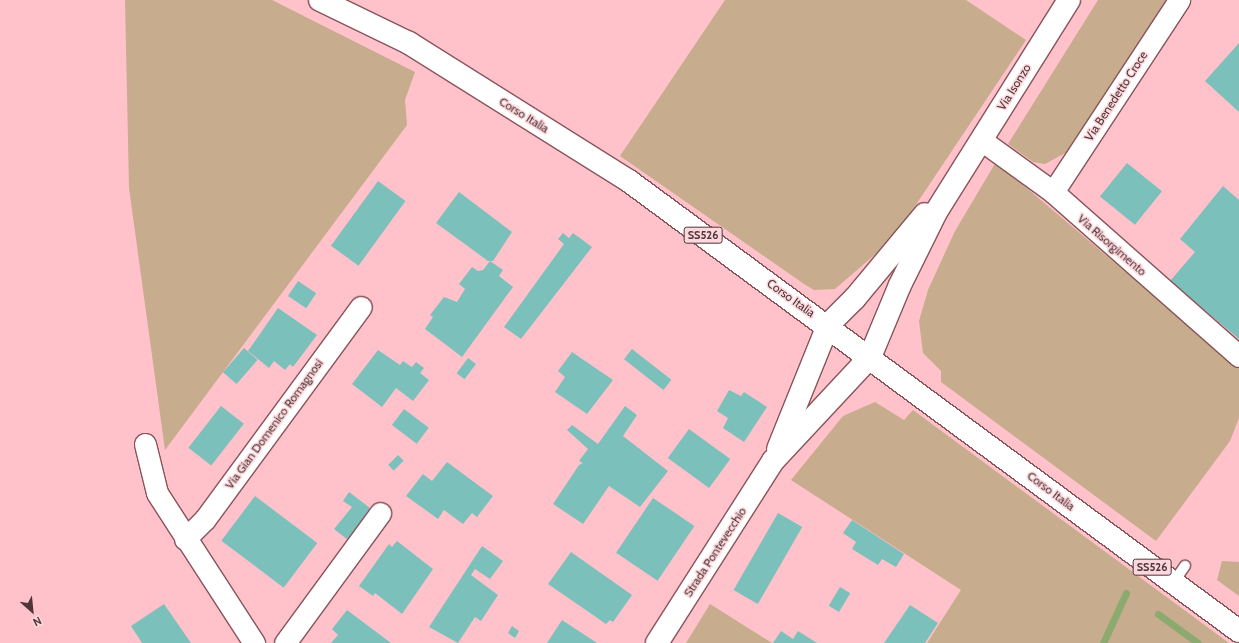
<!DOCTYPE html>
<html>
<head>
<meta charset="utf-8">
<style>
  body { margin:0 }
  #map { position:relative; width:1239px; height:643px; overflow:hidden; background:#ffc2ca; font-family:Cabin,sans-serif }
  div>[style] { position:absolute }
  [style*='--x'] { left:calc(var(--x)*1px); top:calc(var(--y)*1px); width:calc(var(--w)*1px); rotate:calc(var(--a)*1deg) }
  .green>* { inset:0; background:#c7ac8e }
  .stream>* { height:7px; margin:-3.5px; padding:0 3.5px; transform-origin:3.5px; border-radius:3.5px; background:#8ca970 }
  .building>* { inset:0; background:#7bc0bb; transform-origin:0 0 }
  .roads { filter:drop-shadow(1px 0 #88545b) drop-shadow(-1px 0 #88545b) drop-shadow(0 1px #88545b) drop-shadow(0 -1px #88545b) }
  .service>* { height:10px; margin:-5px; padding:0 5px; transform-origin:5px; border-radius:5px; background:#fff }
  .minor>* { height:21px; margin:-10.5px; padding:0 10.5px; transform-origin:10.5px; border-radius:10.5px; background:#fff }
  .tertiary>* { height:22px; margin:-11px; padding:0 11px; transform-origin:11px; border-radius:11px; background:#fff }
  .primary>* { height:22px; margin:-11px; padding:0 11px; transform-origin:11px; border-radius:11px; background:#fff }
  span { translate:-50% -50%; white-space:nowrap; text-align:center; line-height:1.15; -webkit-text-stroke:3px #fcd7db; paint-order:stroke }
  .shield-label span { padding:1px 3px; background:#fcd7db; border:1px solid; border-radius:3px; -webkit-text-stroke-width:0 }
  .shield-label { font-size:11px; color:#4d3538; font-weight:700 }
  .street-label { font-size:12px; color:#4d3538 }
  .north { position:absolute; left:12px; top:591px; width:40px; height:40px; -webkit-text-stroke:3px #fcd7db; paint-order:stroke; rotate:153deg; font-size:11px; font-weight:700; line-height:16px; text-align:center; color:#4d3538 }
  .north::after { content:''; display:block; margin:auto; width:14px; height:18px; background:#4d3538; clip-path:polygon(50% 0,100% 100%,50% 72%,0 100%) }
</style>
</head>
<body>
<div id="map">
  <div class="green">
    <i style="clip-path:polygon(125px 0,272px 0,415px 72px,405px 100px,407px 125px,165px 450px,129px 188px)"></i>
    <i style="clip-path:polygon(725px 0,966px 0,1026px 40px,893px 239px,835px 289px,814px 290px,804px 284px,620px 156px)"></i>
    <i style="clip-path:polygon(1098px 0,1169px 0,1069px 151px,1045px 164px,1033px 162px,1008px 144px)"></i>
    <i style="clip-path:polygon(996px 162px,1239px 368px,1239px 418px,1230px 441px,1156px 541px,941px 382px,941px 371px,923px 353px,919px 321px,928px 290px,955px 231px)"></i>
    <i style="clip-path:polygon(875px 402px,904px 420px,913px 410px,1229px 643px,927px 643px,961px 590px,791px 480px,843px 416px)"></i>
    <i style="clip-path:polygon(1222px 561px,1239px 562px,1239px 596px,1217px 580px)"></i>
    <i style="clip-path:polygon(710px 604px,772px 643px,686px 643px)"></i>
  </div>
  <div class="stream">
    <i style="--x:1158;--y:614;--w:49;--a:35.9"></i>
    <i style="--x:1103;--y:643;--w:55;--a:-65.3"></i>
  </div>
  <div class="building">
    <i style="clip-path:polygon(1239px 43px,1239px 112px,1205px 81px)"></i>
    <i style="left:1127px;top:163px;width:45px;height:43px;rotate:39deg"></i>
    <i style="left:378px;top:181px;width:34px;height:80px;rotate:36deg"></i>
    <i style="clip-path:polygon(1223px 186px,1239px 200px,1239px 339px,1170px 281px,1195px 252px,1180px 239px)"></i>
    <i style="clip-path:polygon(459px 192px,512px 232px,493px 261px,488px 261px,436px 223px)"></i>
    <i style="clip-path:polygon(563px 233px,569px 238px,573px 233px,592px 247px,521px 339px,504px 327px,564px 244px,558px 239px)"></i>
    <i style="clip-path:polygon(490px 261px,503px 270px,499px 276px,513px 287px,462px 357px,425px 329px,433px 317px,430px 315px,444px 297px,457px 302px,465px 289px,459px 284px,472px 267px,478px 271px,483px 270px)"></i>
    <i style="left:298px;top:281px;width:22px;height:18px;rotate:34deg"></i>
    <i style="clip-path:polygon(278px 308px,317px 335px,293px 367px,290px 364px,285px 370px,274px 361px,269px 368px,248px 351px)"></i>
    <i style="left:244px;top:348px;width:18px;height:32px;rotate:41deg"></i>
    <i style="left:632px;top:349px;width:50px;height:13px;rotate:38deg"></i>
    <i style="clip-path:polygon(378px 350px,400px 365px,403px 361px,412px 367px,416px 362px,424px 368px,420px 373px,429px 380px,413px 401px,396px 388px,382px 407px,352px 384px)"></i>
    <i style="clip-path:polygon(572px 352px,613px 380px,587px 414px,555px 392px,565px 377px,558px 371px)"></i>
    <i style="left:468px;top:358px;width:10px;height:19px;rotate:37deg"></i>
    <i style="clip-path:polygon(729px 390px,741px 396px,744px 392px,767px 407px,744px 442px,723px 428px,728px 418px,717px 411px)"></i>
    <i style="left:221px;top:406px;width:29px;height:53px;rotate:38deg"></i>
    <i style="clip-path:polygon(625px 406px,637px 415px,623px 436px,668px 471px,640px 507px,609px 486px,583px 524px,553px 504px,579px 465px,583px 463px,579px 461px,588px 449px,567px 430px,572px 425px,598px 444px)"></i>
    <i style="left:404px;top:409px;width:31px;height:20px;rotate:37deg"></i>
    <i style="left:689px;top:429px;width:51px;height:36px;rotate:36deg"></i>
    <i style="left:398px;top:455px;width:8px;height:14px;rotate:45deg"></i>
    <i style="clip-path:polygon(447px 462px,493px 496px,477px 517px,472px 513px,463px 524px,444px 510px,438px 519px,406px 496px,423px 474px,432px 481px)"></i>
    <i style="clip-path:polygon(349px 492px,370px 508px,348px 540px,334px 529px,352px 507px,343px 501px)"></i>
    <i style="left:255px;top:496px;width:78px;height:56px;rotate:37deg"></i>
    <i style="left:653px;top:498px;width:50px;height:66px;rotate:34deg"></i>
    <i style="left:778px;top:513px;width:28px;height:89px;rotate:30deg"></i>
    <i style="clip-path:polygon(852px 520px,904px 554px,896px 567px,882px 559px,878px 565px,852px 549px,856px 542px,843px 533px)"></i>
    <i style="clip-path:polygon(397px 541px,433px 569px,402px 614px,375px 593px,373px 596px,359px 586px,389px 544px,392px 547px)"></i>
    <i style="clip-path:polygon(482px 546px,503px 561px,490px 579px,475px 569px,471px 575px,498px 595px,481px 621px,475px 617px,458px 643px,429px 627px)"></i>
    <i style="clip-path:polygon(571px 552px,632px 595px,613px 622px,610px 620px,606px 624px,548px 584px)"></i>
    <i style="left:840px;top:587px;width:12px;height:22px;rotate:31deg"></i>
    <i style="clip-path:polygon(164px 604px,191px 643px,142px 643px,131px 626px)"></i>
    <i style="clip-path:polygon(910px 605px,938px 623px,925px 643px,884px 643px)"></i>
    <i style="clip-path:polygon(347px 610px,391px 643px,331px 643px,338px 635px,332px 629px)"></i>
    <i style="clip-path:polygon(562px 620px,597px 643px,547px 643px)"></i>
    <i style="clip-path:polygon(512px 626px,519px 631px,515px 638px,508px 633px)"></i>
    <i style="clip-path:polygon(781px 631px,793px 639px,798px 631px,817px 643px,773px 643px)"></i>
  </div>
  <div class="roads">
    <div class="service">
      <i style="--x:1173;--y:583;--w:21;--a:-55"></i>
    </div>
    <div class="minor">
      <i style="--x:981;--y:140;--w:89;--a:35.8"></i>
      <i style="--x:1053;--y:192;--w:248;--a:41.4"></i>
      <i style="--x:1053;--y:192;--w:230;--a:-56.7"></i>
      <i style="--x:145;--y:444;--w:50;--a:76.2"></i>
      <i style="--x:157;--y:493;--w:179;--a:57.1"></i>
      <i style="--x:185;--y:539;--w:28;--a:-45"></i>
      <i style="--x:205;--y:519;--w:263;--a:-53.7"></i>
      <i style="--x:285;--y:643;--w:161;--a:-53.8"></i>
    </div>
    <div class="tertiary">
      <i style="--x:778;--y:449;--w:134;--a:-68"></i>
      <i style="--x:828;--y:325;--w:38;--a:-45"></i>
      <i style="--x:855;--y:298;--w:109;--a:-50.2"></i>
      <i style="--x:657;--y:643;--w:216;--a:-57.5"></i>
      <i style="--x:773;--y:461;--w:142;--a:-47"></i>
      <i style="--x:870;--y:357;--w:78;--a:-67.4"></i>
      <i style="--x:900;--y:285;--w:81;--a:-63.7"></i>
      <i style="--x:936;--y:212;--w:250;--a:-57.9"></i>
    </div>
    <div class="primary">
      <i style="--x:320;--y:0;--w:99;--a:25.8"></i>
      <i style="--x:409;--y:43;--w:260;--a:32.1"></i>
      <i style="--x:629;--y:181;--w:758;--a:36.42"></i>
    </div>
  </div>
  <div class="shield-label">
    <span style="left:703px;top:235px">SS526</span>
    <span style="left:1152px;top:567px">SS526</span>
  </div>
  <div class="street-label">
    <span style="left:1014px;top:87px;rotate:-58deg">Via Isonzo</span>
    <span style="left:1116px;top:96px;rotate:-57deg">Via Benedetto Croce</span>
    <span style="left:524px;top:115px;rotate:32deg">Corso Italia</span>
    <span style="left:1112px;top:245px;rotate:41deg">Via Risorgimento</span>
    <span style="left:791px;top:298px;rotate:36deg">Corso Italia</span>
    <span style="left:274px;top:424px;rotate:-54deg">Via Gian Domenico Romagnosi</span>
    <span style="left:1051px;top:491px;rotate:37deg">Corso Italia</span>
    <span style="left:715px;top:552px;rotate:-57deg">Strada Pontevecchio</span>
  </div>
  <div class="north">N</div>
</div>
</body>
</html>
